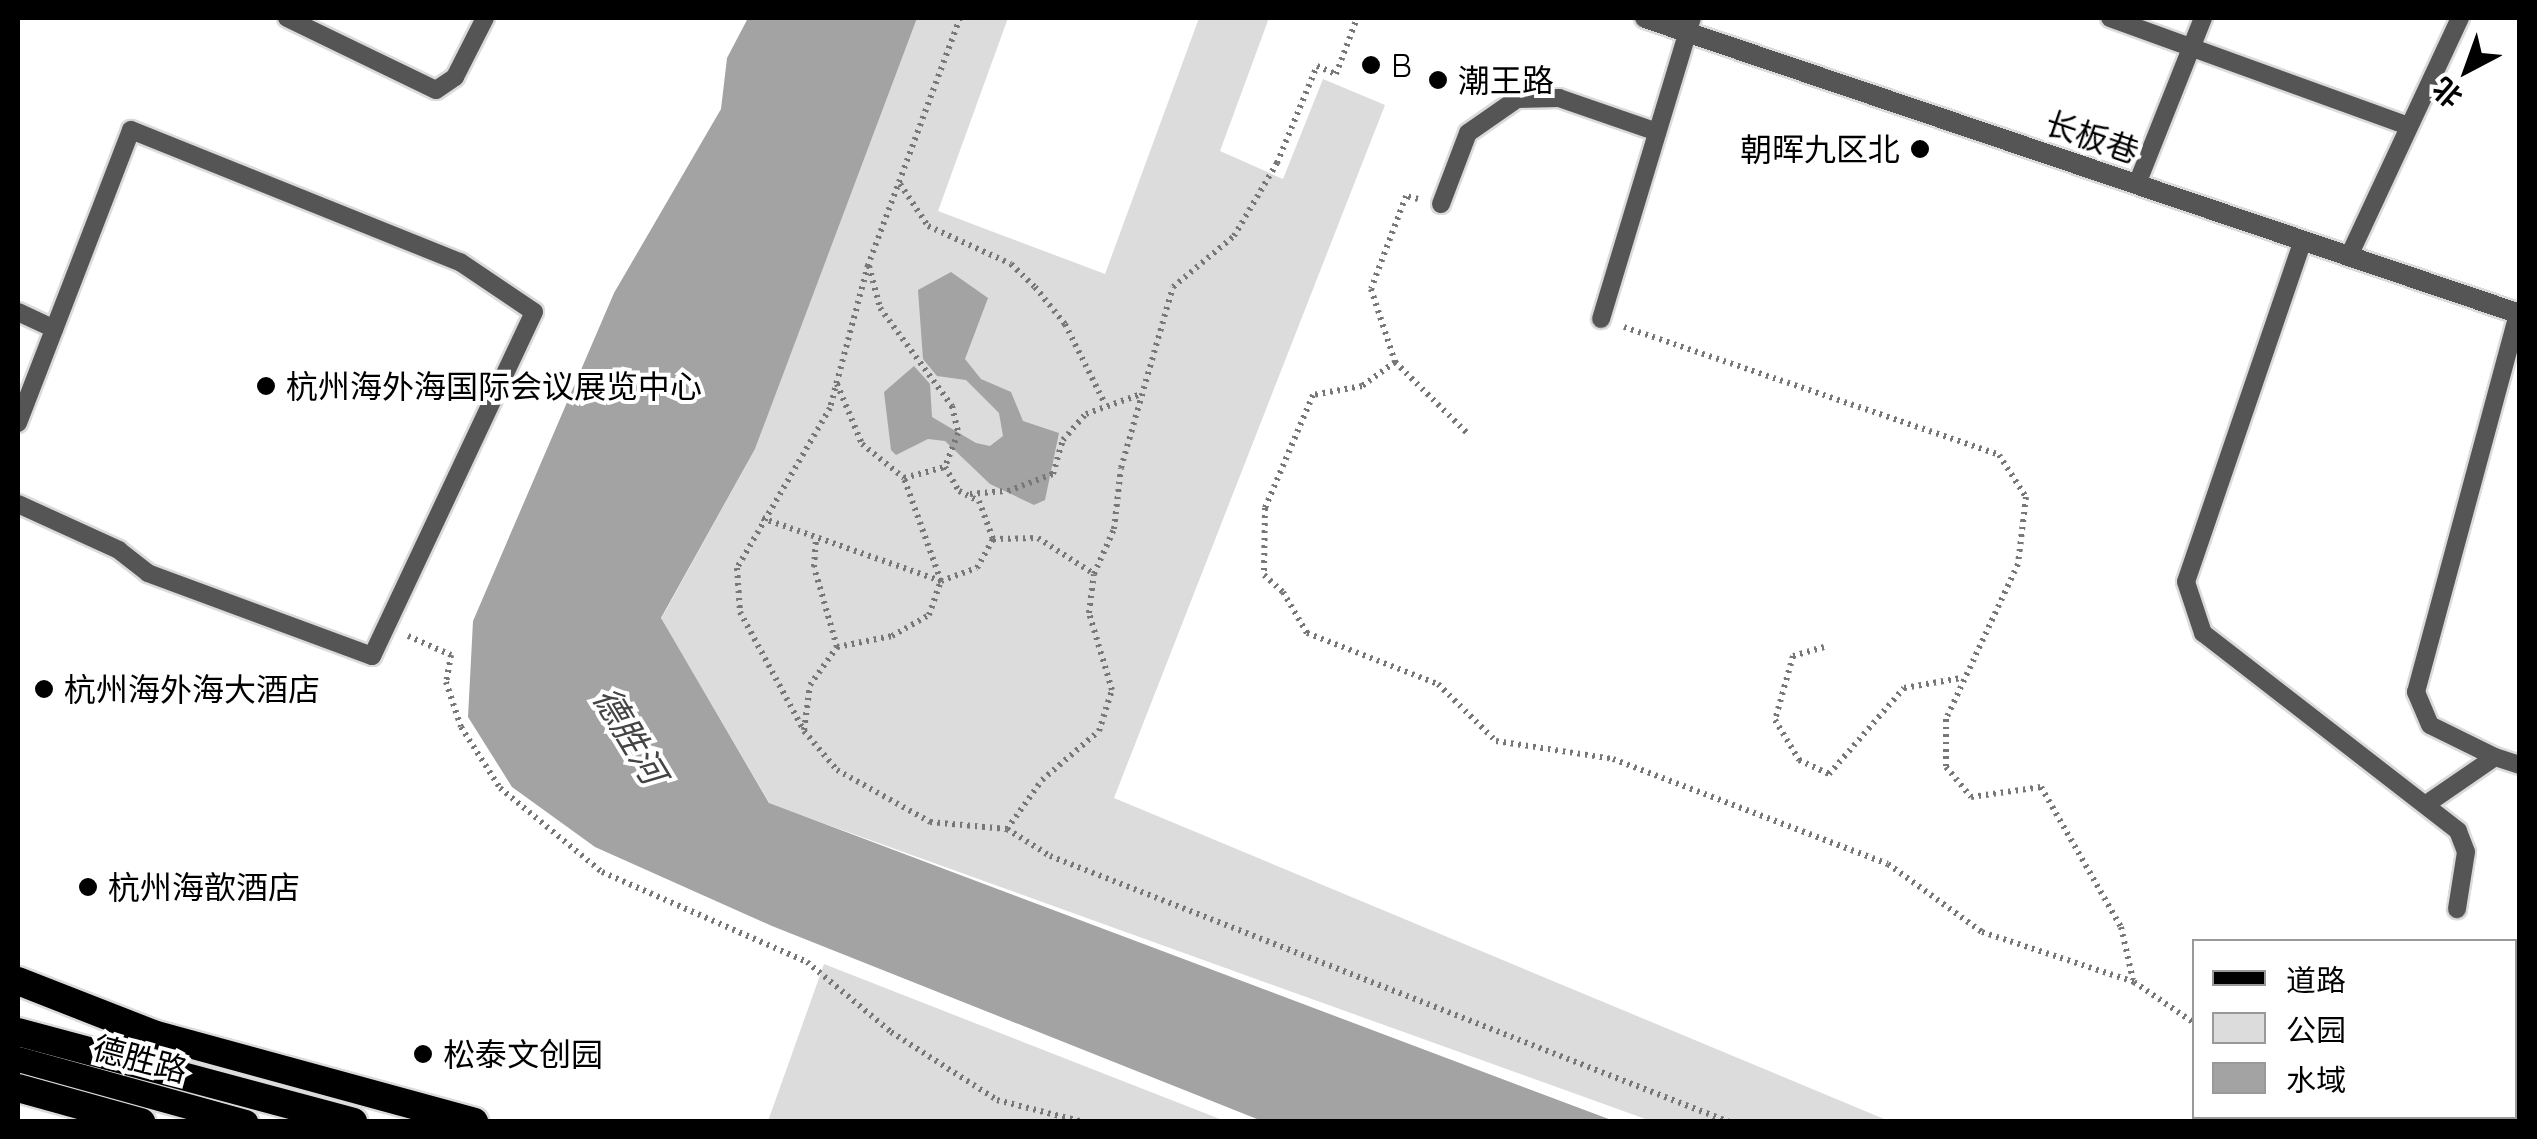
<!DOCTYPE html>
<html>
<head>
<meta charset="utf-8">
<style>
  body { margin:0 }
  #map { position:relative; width:2537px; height:1139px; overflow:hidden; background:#fff; font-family:Quicksand,"Noto Sans SC",sans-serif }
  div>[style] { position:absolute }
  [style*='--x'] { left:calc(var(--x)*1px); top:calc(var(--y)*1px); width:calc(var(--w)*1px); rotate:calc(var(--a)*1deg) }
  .green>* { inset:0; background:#dcdcdc }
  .water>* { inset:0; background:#a3a3a3 }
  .path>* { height:6px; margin-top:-3px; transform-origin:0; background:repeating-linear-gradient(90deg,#777 0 2.5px,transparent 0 7.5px) }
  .roads { filter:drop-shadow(2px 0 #dbdbdb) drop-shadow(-2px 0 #dbdbdb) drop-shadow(0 2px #dbdbdb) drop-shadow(0 -2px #dbdbdb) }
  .service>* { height:18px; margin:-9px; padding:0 9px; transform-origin:9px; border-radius:9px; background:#555 }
  .tertiary>* { height:20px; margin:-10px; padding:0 10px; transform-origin:10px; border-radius:10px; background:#555 }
  .primary>* { height:25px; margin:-12.5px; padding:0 12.5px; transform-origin:12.5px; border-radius:12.5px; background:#000 }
  .trunk>* { height:28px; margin:-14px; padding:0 14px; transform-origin:14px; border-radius:14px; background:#000 }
  .dots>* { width:28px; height:28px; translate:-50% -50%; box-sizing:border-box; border:5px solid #fff; border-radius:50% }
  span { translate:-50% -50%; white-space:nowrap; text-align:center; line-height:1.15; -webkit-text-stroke:8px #fff; paint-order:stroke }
  .poi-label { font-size:32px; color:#000 }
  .left { translate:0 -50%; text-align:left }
  .right { translate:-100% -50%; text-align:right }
  .street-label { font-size:32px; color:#000 }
  .water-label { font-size:35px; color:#444; font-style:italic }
  .frame { position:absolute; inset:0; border:20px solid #000; pointer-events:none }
  .legend { position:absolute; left:2192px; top:939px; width:325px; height:180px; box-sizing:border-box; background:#fff; border:2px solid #999; margin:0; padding:12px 18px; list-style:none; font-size:30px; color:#000 }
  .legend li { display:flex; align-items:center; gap:20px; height:50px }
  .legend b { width:50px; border:2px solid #999 }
  .north { position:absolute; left:2417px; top:20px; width:100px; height:100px; -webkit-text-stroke:8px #fff; paint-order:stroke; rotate:221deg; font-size:28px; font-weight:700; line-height:40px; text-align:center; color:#000 }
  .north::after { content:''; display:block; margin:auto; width:35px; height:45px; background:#000; clip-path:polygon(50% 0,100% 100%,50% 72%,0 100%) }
</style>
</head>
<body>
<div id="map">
  <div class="green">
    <i style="clip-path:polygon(915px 18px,1008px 18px,938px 211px,1105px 274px,1199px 18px,1269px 18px,1220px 151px,1283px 179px,1323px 79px,1385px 105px,1114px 798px,1889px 1121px,1651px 1121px,770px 804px,661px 619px,755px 449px)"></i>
    <i style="clip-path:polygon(824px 964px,1225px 1121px,768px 1121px)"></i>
  </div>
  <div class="water">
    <i style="clip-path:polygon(748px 18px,917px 18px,755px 449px,661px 618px,769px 803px,1614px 1121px,1262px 1121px,772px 926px,595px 847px,512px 787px,468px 717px,473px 621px,614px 293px,721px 109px,727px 58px)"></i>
    <i style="clip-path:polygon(951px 272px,988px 298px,965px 359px,981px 379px,1011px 392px,1023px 421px,1059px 433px,1045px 500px,1034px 505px,990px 484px,945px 441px,928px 439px,896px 455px,891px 450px,884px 392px,914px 366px,930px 384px,932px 417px,976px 443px,990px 446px,1003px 436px,999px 413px,966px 380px,937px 376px,923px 359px,918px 290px)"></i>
  </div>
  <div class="path">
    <i style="--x:960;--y:18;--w:264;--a:110.4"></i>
    <i style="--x:868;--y:265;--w:148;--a:104.9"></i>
    <i style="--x:830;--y:408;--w:185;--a:120.2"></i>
    <i style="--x:737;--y:568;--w:44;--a:86.1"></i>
    <i style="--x:740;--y:612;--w:135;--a:61.7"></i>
    <i style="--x:804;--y:731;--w:51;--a:49.8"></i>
    <i style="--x:837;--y:770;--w:107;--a:29.2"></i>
    <i style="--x:930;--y:822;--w:77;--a:5.2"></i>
    <i style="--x:1007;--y:829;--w:51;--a:32.1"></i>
    <i style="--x:1050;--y:856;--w:729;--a:21.39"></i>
    <i style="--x:900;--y:184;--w:50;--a:56.3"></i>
    <i style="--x:928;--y:226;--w:91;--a:24.6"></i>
    <i style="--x:1011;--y:264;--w:33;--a:44"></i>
    <i style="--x:1035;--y:287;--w:48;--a:51"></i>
    <i style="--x:1065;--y:324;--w:89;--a:63.4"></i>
    <i style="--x:1418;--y:199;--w:12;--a:-166"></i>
    <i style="--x:1406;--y:196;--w:99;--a:110.6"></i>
    <i style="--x:1371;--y:289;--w:77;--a:71.8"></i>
    <i style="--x:1395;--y:362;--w:101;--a:44.6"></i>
    <i style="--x:869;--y:266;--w:43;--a:75.3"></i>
    <i style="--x:880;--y:308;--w:122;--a:53.7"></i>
    <i style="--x:952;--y:406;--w:28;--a:77"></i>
    <i style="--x:958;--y:433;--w:36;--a:111"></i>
    <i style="--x:1624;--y:327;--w:396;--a:18.8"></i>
    <i style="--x:1999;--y:455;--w:50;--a:57.3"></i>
    <i style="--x:2026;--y:497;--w:67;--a:96.8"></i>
    <i style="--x:2018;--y:564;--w:171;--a:114.9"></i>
    <i style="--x:1946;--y:719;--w:48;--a:90"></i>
    <i style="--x:1946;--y:767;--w:39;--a:50"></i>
    <i style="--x:1971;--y:797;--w:71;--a:-8.1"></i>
    <i style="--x:2041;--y:787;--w:161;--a:60.3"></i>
    <i style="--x:2121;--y:927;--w:54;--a:77.2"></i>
    <i style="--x:1395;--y:362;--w:41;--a:144"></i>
    <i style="--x:1362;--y:386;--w:50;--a:169.6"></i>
    <i style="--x:1313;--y:395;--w:123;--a:113"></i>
    <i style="--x:1265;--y:508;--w:67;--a:90.9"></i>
    <i style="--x:1264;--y:575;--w:25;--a:42"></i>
    <i style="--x:1283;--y:592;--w:48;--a:59.7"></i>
    <i style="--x:1307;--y:633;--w:141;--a:21.3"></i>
    <i style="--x:1438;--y:684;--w:81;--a:44.5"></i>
    <i style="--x:1496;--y:741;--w:118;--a:8.7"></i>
    <i style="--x:1613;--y:759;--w:294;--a:20.9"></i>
    <i style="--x:1888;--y:864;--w:116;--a:35.9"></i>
    <i style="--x:1982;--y:932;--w:160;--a:18.2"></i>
    <i style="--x:2134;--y:982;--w:73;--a:34.3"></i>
    <i style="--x:837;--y:384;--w:65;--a:67.4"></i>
    <i style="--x:862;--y:444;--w:54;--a:39"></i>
    <i style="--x:970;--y:494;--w:38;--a:-5"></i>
    <i style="--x:1008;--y:491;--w:48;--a:-20.7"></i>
    <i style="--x:1053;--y:474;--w:35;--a:-74"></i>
    <i style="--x:1063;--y:440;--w:35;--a:-49"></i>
    <i style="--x:1086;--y:414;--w:59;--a:-20"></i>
    <i style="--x:762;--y:518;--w:190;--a:19.4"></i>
    <i style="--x:941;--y:581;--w:38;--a:-20"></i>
    <i style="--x:977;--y:568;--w:33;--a:-61"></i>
    <i style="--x:993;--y:539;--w:45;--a:-1.3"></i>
    <i style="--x:1038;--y:538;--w:67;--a:32.7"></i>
    <i style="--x:408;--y:636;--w:47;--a:23.8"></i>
    <i style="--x:451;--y:655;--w:27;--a:100"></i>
    <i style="--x:446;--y:682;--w:47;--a:71.6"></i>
    <i style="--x:461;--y:727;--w:72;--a:57.4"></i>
    <i style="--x:500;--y:788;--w:132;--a:39.5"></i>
    <i style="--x:602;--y:872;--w:224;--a:23.7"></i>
    <i style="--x:807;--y:962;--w:109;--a:39.8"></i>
    <i style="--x:891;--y:1032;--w:126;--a:32.7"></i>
    <i style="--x:997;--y:1100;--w:89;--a:14.3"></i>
    <i style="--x:837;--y:647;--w:56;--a:-11.3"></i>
    <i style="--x:892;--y:636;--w:43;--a:-29.6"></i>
    <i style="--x:929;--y:615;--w:36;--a:-71"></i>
    <i style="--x:941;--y:581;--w:109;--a:-109.8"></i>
    <i style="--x:904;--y:478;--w:42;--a:-15"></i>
    <i style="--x:945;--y:467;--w:28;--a:60"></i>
    <i style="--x:959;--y:491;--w:22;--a:27"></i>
    <i style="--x:979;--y:501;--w:40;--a:69.8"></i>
    <i style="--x:1824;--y:647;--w:32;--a:164"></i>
    <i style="--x:1793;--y:656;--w:66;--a:105.7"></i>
    <i style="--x:1775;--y:720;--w:47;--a:59"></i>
    <i style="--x:1799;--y:760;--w:33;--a:25"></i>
    <i style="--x:1829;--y:774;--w:114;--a:-48.9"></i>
    <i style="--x:1904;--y:688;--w:58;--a:-10"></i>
    <i style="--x:804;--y:730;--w:45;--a:-82.4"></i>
    <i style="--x:810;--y:685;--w:47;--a:-54.6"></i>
    <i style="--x:837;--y:647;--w:83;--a:-106"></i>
    <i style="--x:814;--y:567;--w:28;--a:-86"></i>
    <i style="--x:1007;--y:829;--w:60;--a:-54.5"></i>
    <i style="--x:1042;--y:780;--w:75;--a:-40.7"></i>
    <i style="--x:1099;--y:731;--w:43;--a:-72.4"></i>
    <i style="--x:1112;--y:690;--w:80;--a:-106.6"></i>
    <i style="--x:1089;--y:613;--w:39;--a:-83"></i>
    <i style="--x:1094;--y:574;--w:49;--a:-66"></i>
    <i style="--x:1114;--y:529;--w:61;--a:-83.5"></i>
    <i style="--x:1121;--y:468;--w:188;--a:-74"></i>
    <i style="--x:1173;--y:287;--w:80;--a:-39.9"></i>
    <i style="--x:1234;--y:236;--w:85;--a:-59.5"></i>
    <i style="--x:1277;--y:163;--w:105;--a:-67.6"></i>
    <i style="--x:1317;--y:66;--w:21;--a:23"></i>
    <i style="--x:1336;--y:74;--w:60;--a:-69.4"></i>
    <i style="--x:2231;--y:1116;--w:6;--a:90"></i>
  </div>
  <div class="roads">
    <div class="service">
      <i style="--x:287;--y:18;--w:165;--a:25.8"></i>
      <i style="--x:436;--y:90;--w:23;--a:-34"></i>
      <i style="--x:455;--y:77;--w:66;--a:-63"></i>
      <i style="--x:2110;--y:18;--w:318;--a:19.9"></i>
      <i style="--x:2137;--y:184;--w:179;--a:-68.3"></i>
      <i style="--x:1441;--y:204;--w:76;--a:-69.2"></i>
      <i style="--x:1468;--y:133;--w:60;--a:-34.8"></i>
      <i style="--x:1517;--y:99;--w:42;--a:-1.4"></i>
      <i style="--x:1559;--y:98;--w:104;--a:19.1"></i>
      <i style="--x:2303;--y:240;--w:361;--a:108.9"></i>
      <i style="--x:2186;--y:582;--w:54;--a:71.6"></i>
      <i style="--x:2203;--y:633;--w:323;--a:37.8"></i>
      <i style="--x:2458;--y:831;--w:22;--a:69"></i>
      <i style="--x:2466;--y:852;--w:58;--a:99"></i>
      <i style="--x:2349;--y:256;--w:263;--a:-65"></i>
      <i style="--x:18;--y:312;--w:40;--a:25"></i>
      <i style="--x:1601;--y:319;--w:314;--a:-73.2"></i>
      <i style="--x:18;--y:423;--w:314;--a:-68.9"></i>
      <i style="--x:131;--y:130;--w:354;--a:21.9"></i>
      <i style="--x:460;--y:262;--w:89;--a:34"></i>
      <i style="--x:534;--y:312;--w:380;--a:115.2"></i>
      <i style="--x:372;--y:656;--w:239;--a:-159.7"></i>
      <i style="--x:148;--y:573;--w:37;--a:-142"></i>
      <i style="--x:119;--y:550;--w:111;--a:-155.5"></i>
      <i style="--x:2495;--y:757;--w:72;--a:-153.8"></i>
      <i style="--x:2430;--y:725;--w:36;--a:-113"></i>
      <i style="--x:2416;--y:692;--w:392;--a:-74.9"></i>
      <i style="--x:2428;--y:803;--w:81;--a:-34.5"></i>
      <i style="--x:2495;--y:757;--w:26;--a:18"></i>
    </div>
    <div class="tertiary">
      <i style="--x:1645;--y:18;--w:924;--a:18.69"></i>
    </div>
    <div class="primary">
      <i style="--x:18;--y:1059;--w:236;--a:15.5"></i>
    </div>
    <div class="trunk">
      <i style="--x:18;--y:981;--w:145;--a:21.4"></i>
      <i style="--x:153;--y:1034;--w:333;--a:15.3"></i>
      <i style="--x:18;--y:1032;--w:347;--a:15"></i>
      <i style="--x:18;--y:1088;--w:128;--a:15.5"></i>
    </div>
  </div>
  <div class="dots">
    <i style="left:1371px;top:65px;background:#000"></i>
    <i style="left:1438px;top:80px;background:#000"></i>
    <i style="left:1920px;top:149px;background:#000"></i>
    <i style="left:266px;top:386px;background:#000"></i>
    <i style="left:44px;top:689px;background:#000"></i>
    <i style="left:88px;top:887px;background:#000"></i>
    <i style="left:423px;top:1054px;background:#000"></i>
  </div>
  <div class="poi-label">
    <span class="left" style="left:1391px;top:65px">B</span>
    <span class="left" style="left:1458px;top:80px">潮王路</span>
    <span class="right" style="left:1900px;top:149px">朝晖九区北</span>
    <span class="left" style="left:286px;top:386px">杭州海外海国际会议展览中心</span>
    <span class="left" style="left:64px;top:689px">杭州海外海大酒店</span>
    <span class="left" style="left:108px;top:887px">杭州海歆酒店</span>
    <span class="left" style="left:443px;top:1054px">松泰文创园</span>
  </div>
  <div class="street-label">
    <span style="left:2092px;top:137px;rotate:19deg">长板巷</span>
    <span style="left:140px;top:1059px;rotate:15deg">德胜路</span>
  </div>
  <div class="water-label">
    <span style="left:630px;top:735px;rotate:59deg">德胜河</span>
  </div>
  <div class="frame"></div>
  <ul class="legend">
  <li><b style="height:12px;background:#000"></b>道路</li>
  <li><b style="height:28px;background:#dcdcdc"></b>公园</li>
  <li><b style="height:28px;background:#a3a3a3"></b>水域</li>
  </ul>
  <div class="north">北</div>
</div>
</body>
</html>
